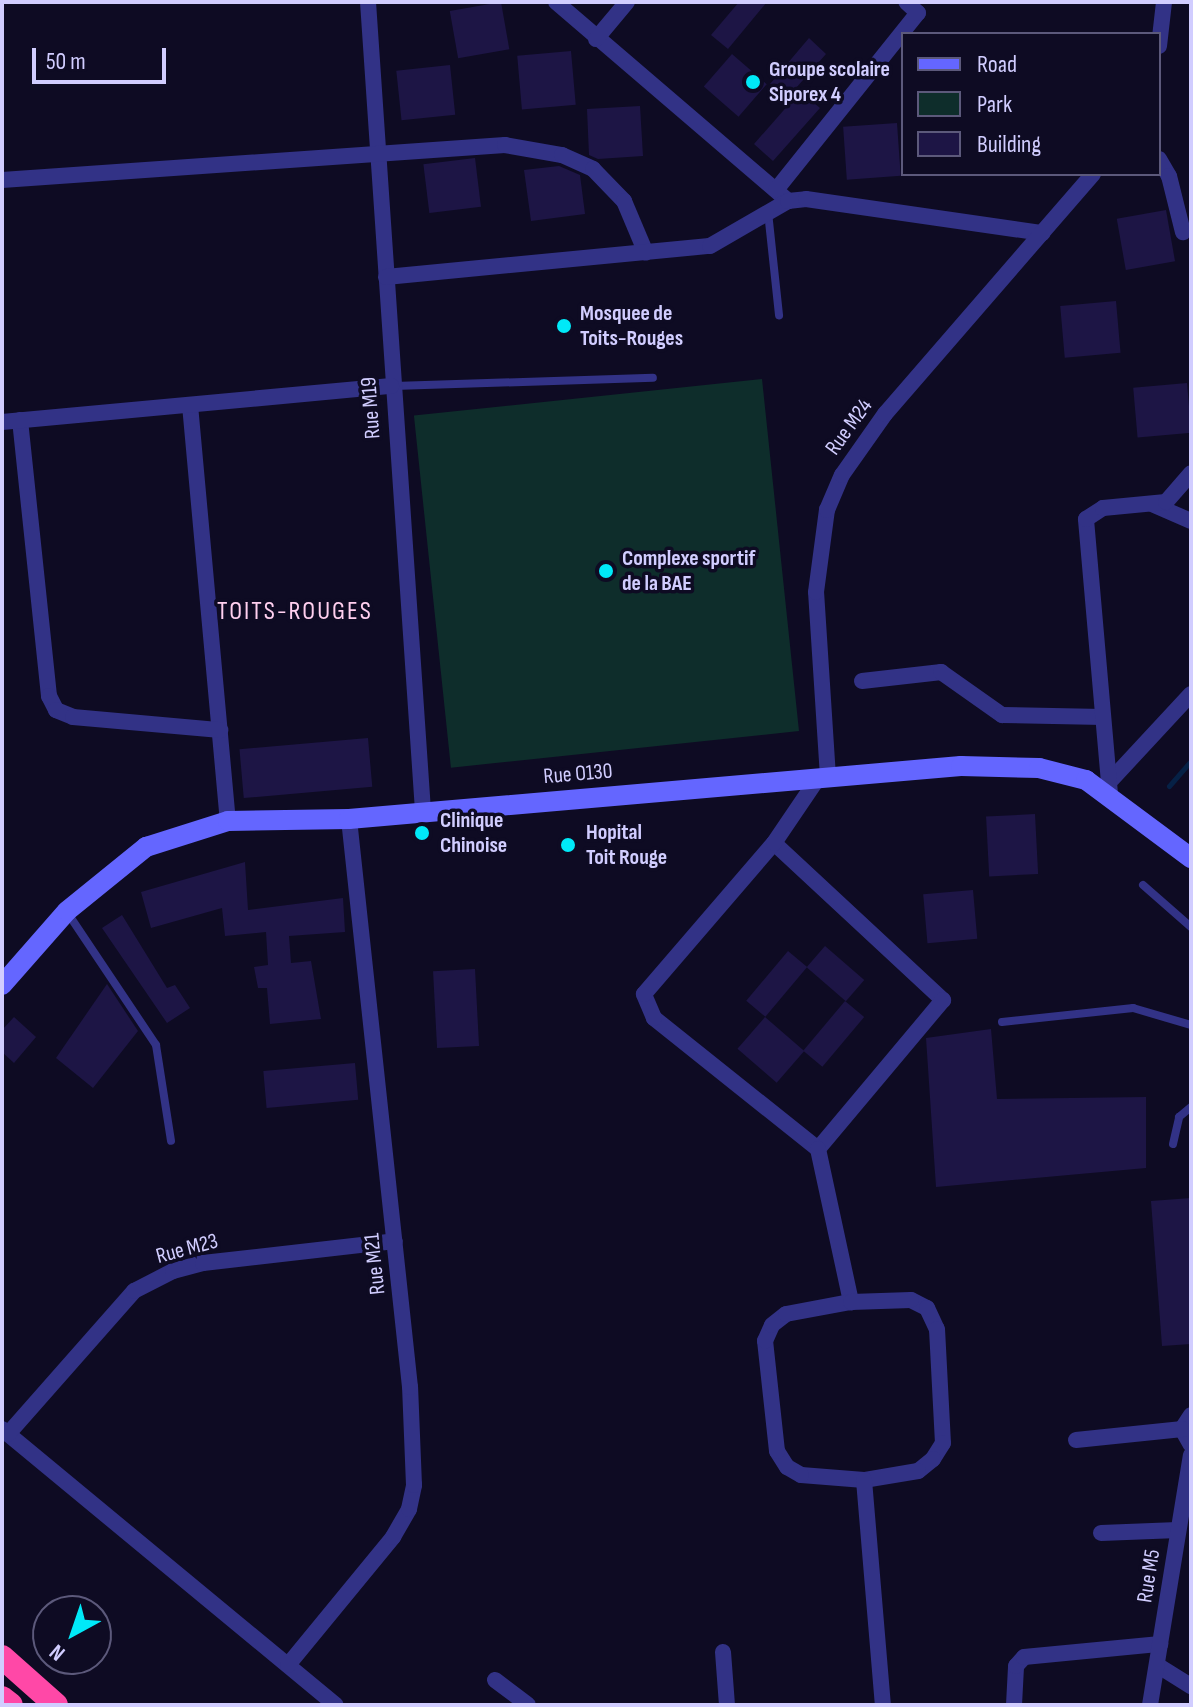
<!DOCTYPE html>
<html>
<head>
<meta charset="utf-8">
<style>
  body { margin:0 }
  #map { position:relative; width:1193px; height:1707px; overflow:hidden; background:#0e0b23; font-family:"Sofia Sans Condensed",sans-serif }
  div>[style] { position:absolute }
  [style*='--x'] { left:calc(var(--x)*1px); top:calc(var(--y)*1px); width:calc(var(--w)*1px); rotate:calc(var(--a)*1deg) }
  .green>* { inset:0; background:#0e2d2b; transform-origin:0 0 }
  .stream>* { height:5px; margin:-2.5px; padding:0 2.5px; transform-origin:2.5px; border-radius:2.5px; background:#062146 }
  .building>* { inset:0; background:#1d1545; transform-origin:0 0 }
  .lane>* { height:8px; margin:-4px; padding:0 4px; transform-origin:4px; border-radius:4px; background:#323286 }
  .street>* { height:16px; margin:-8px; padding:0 8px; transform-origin:8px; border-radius:8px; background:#323286 }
  .secondary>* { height:20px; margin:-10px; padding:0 10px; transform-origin:10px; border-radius:10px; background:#6466ff }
  .highway>* { height:24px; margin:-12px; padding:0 12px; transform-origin:12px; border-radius:12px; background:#ff48a7 }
  .dots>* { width:22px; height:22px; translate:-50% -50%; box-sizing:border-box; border:4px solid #0e0b23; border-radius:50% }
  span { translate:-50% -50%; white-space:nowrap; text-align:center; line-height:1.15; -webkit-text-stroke:7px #0e0b23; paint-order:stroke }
  .poi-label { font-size:22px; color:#d1cdff; font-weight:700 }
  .left { translate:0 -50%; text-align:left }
  .street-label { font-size:22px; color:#d1cdff }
  .quarter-label { font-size:26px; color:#ffcfef; letter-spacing:2px }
  .frame { position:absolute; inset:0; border:4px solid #d1cdff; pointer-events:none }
  .legend { position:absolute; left:901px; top:32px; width:260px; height:144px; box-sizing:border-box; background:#0e0b23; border:2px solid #5c597b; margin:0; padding:10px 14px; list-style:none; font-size:24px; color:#d1cdff }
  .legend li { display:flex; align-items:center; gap:16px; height:40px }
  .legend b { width:40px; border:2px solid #5c597b }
  .north { position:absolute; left:32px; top:1595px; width:80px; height:80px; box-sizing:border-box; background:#0e0b23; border:2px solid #5c597b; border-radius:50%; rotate:220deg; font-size:22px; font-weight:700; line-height:32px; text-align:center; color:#d1cdff }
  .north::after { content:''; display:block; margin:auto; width:28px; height:36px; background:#00e9f8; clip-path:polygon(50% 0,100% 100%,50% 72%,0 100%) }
  .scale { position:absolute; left:32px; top:48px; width:134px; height:36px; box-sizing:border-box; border:4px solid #d1cdff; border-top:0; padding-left:10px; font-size:24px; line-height:28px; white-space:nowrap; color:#d1cdff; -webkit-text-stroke:6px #0e0b23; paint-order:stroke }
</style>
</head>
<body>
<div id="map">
  <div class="green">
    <i style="left:762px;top:379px;width:354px;height:350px;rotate:84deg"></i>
  </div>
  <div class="stream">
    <i style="--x:1169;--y:786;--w:33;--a:-49"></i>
  </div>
  <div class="building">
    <i style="left:501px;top:2px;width:48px;height:52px;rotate:80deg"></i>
    <i style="clip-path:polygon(739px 2px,767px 2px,728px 49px,711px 35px)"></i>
    <i style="clip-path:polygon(809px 38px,826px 54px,796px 88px,820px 108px,773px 161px,754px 144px,790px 103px,770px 84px)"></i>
    <i style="left:571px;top:51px;width:54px;height:54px;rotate:85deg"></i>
    <i style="left:732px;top:54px;width:46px;height:43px;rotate:41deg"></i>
    <i style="left:450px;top:65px;width:50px;height:54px;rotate:84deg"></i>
    <i style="clip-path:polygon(640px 106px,643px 156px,598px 159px,589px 155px,587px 109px)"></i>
    <i style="left:897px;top:123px;width:53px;height:54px;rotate:86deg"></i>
    <i style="left:475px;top:158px;width:49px;height:52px;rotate:83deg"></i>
    <i style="clip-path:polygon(559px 166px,580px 175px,585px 214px,531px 221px,524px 170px)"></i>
    <i style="left:1166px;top:210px;width:52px;height:50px;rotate:80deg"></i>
    <i style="left:1116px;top:301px;width:52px;height:56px;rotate:85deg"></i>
    <i style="left:1187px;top:383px;width:50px;height:54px;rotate:85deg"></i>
    <i style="left:368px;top:738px;width:49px;height:129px;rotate:85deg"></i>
    <i style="left:1035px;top:814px;width:60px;height:49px;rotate:87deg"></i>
    <i style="clip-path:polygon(245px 862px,248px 910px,343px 898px,345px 932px,289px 936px,291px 963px,311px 961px,321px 1019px,270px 1024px,267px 988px,258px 988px,254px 967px,268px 965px,266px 932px,225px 936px,222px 908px,151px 928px,141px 892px)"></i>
    <i style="left:973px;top:890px;width:49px;height:50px;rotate:85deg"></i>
    <i style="clip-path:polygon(122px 915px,167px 988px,175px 985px,190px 1008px,167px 1023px,102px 928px)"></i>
    <i style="left:825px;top:946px;width:52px;height:28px;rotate:41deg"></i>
    <i style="left:788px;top:951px;width:25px;height:65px;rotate:40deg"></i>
    <i style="left:475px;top:969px;width:77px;height:42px;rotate:87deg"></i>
    <i style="clip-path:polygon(107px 984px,138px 1031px,93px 1088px,56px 1058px)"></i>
    <i style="left:845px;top:1001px;width:25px;height:65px;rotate:40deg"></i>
    <i style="clip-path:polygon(14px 1017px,36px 1037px,14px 1063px,2px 1052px,2px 1030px)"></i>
    <i style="left:765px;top:1017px;width:52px;height:42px;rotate:41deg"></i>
    <i style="clip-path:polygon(991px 1029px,997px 1099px,1146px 1097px,1146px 1168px,936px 1187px,926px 1038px)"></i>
    <i style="left:355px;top:1063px;width:37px;height:92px;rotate:85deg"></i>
    <i style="clip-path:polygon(1191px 1198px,1191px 1344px,1162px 1346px,1151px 1201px)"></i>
  </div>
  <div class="lane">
    <i style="--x:768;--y:212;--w:104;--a:83.9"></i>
    <i style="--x:394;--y:386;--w:259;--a:-1.8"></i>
    <i style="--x:1143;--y:885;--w:64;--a:41.2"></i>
    <i style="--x:67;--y:912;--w:160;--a:56.2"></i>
    <i style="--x:156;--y:1045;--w:97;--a:81.1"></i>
    <i style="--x:1002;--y:1022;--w:132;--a:-6.1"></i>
    <i style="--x:1133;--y:1008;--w:60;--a:16.3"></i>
    <i style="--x:1173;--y:1144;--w:28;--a:-77"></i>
    <i style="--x:1179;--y:1117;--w:16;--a:-40"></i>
  </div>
  <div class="street">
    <i style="--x:368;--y:2;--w:811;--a:86.11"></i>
    <i style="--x:556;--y:2;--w:306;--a:40.6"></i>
    <i style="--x:596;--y:39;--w:48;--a:-50"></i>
    <i style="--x:1159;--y:46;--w:44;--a:-83.5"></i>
    <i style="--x:1159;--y:159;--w:20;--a:60"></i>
    <i style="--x:1169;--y:176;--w:58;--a:76"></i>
    <i style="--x:2;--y:180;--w:504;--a:-3.98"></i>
    <i style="--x:505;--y:145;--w:58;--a:10"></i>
    <i style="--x:562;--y:155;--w:34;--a:24"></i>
    <i style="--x:593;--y:169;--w:45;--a:45.9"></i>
    <i style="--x:624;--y:201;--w:56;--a:67.1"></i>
    <i style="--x:776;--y:190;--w:227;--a:-51.3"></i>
    <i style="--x:918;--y:13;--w:16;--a:-137"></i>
    <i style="--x:386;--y:277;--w:325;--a:-5.5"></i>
    <i style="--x:710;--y:246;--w:90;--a:-30"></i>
    <i style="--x:788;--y:201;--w:18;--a:-6"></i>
    <i style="--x:806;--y:199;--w:239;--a:8.2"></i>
    <i style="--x:190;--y:405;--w:418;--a:84.8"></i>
    <i style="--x:20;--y:420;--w:278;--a:84"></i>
    <i style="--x:49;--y:696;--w:16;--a:63"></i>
    <i style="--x:56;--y:710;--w:18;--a:22"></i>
    <i style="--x:73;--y:717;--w:148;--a:5.1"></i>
    <i style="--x:2;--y:422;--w:391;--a:-5.3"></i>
    <i style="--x:1154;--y:505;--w:40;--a:23.4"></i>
    <i style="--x:862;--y:681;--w:80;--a:-6.5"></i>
    <i style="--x:941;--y:672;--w:75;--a:35.2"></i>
    <i style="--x:1002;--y:715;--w:101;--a:1.1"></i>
    <i style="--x:828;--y:777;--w:185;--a:-93.7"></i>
    <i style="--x:816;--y:592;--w:83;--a:-82.4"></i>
    <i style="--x:827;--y:510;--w:38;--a:-67"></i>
    <i style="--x:842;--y:475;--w:75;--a:-54.8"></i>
    <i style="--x:885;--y:414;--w:318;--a:-49.1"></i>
    <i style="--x:1112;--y:779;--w:116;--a:-47.1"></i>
    <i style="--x:1110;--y:794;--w:276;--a:-95"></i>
    <i style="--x:1086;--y:519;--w:20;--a:-33"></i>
    <i style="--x:1103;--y:508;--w:63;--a:-5.4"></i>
    <i style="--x:1166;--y:502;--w:38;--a:-49"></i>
    <i style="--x:774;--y:843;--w:231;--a:42.9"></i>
    <i style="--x:943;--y:1000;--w:194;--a:130"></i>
    <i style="--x:818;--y:1149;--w:210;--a:-141.4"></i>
    <i style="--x:654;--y:1018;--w:26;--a:-113"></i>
    <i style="--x:644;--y:994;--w:199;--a:-49.3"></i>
    <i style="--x:774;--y:843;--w:78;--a:-55.9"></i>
    <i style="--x:818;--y:1149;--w:157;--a:77.8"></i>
    <i style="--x:911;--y:1300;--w:18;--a:27"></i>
    <i style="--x:927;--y:1308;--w:23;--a:65"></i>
    <i style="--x:937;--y:1329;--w:114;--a:87"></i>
    <i style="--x:943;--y:1443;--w:19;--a:122"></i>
    <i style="--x:933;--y:1459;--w:19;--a:141"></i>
    <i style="--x:918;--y:1471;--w:55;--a:170.5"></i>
    <i style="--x:864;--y:1480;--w:63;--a:-175.5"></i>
    <i style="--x:801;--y:1475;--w:16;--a:-150"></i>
    <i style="--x:787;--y:1467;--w:19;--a:-122"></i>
    <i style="--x:777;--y:1451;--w:111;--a:-96.2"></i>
    <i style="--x:765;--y:1341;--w:17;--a:-66"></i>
    <i style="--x:772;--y:1325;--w:18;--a:-38"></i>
    <i style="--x:786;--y:1314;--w:66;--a:-10.5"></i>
    <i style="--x:851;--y:1302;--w:60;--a:-1.9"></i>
    <i style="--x:1191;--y:1415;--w:17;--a:123"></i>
    <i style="--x:1182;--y:1429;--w:18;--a:61"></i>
    <i style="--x:2;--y:1429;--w:433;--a:39.6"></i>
    <i style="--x:8;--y:1434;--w:191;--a:-48.6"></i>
    <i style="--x:134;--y:1291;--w:44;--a:-27.1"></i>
    <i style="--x:173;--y:1271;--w:31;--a:-15"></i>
    <i style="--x:203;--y:1263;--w:193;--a:-6.5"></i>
    <i style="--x:1076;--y:1440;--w:107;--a:-5.9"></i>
    <i style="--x:864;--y:1480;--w:226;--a:85.2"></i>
    <i style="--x:1101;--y:1533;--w:77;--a:-2.2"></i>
    <i style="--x:723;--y:1652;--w:53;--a:85.7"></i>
    <i style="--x:288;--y:1665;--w:166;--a:-50.6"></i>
    <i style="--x:393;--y:1537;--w:32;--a:-60"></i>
    <i style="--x:409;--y:1509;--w:25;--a:-78"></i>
    <i style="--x:414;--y:1485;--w:98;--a:-92.3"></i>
    <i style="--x:410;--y:1387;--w:571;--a:-96.13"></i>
    <i style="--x:1157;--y:1665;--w:40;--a:32"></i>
    <i style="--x:495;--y:1680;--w:41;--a:37.1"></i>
    <i style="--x:1014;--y:1705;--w:39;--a:-87"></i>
    <i style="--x:1016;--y:1666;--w:12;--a:-48"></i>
    <i style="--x:1024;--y:1657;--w:137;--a:-5.5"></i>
    <i style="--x:1150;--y:1705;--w:253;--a:-80.7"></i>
  </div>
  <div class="secondary">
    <i style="--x:2;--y:985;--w:98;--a:-48.7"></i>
    <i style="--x:67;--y:911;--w:102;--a:-39"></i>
    <i style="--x:146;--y:847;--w:86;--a:-17.6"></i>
    <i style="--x:228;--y:821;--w:121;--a:-0.9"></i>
    <i style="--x:349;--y:819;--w:614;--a:-4.95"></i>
    <i style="--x:961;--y:766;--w:78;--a:1.5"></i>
    <i style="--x:1039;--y:768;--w:49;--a:14.3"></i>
    <i style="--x:1086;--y:780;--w:131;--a:36.6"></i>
  </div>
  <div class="highway">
    <i style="--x:2;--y:1657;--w:72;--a:41.6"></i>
    <i style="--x:2;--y:1698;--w:11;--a:38"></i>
  </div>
  <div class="dots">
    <i style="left:753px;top:82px;background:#00e9f8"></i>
    <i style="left:564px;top:326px;background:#00e9f8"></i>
    <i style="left:606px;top:571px;background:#00e9f8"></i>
    <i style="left:422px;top:833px;background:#00e9f8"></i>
    <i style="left:568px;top:845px;background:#00e9f8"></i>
  </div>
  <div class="poi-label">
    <span class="left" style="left:769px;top:82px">Groupe scolaire<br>Siporex 4</span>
    <span class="left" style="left:580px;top:326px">Mosquee de<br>Toits-Rouges</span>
    <span class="left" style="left:622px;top:571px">Complexe sportif<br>de la BAE</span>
    <span class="left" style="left:440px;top:833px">Clinique<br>Chinoise</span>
    <span class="left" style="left:586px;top:845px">Hopital<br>Toit Rouge</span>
  </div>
  <div class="street-label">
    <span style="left:371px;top:408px;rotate:-94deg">Rue M19</span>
    <span style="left:849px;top:427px;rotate:-54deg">Rue M24</span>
    <span style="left:578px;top:774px;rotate:-5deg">Rue O130</span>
    <span style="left:187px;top:1249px;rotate:-15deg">Rue M23</span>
    <span style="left:375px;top:1264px;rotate:-96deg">Rue M21</span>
    <span style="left:1149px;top:1576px;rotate:-81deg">Rue M5</span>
  </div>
  <div class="quarter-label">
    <span style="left:295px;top:612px">TOITS-ROUGES</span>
  </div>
  <div class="frame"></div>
  <ul class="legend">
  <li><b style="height:10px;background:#6466ff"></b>Road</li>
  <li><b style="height:22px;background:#0e2d2b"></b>Park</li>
  <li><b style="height:22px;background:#1d1545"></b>Building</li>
  </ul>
  <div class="north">N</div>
  <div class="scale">50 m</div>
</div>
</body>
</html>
